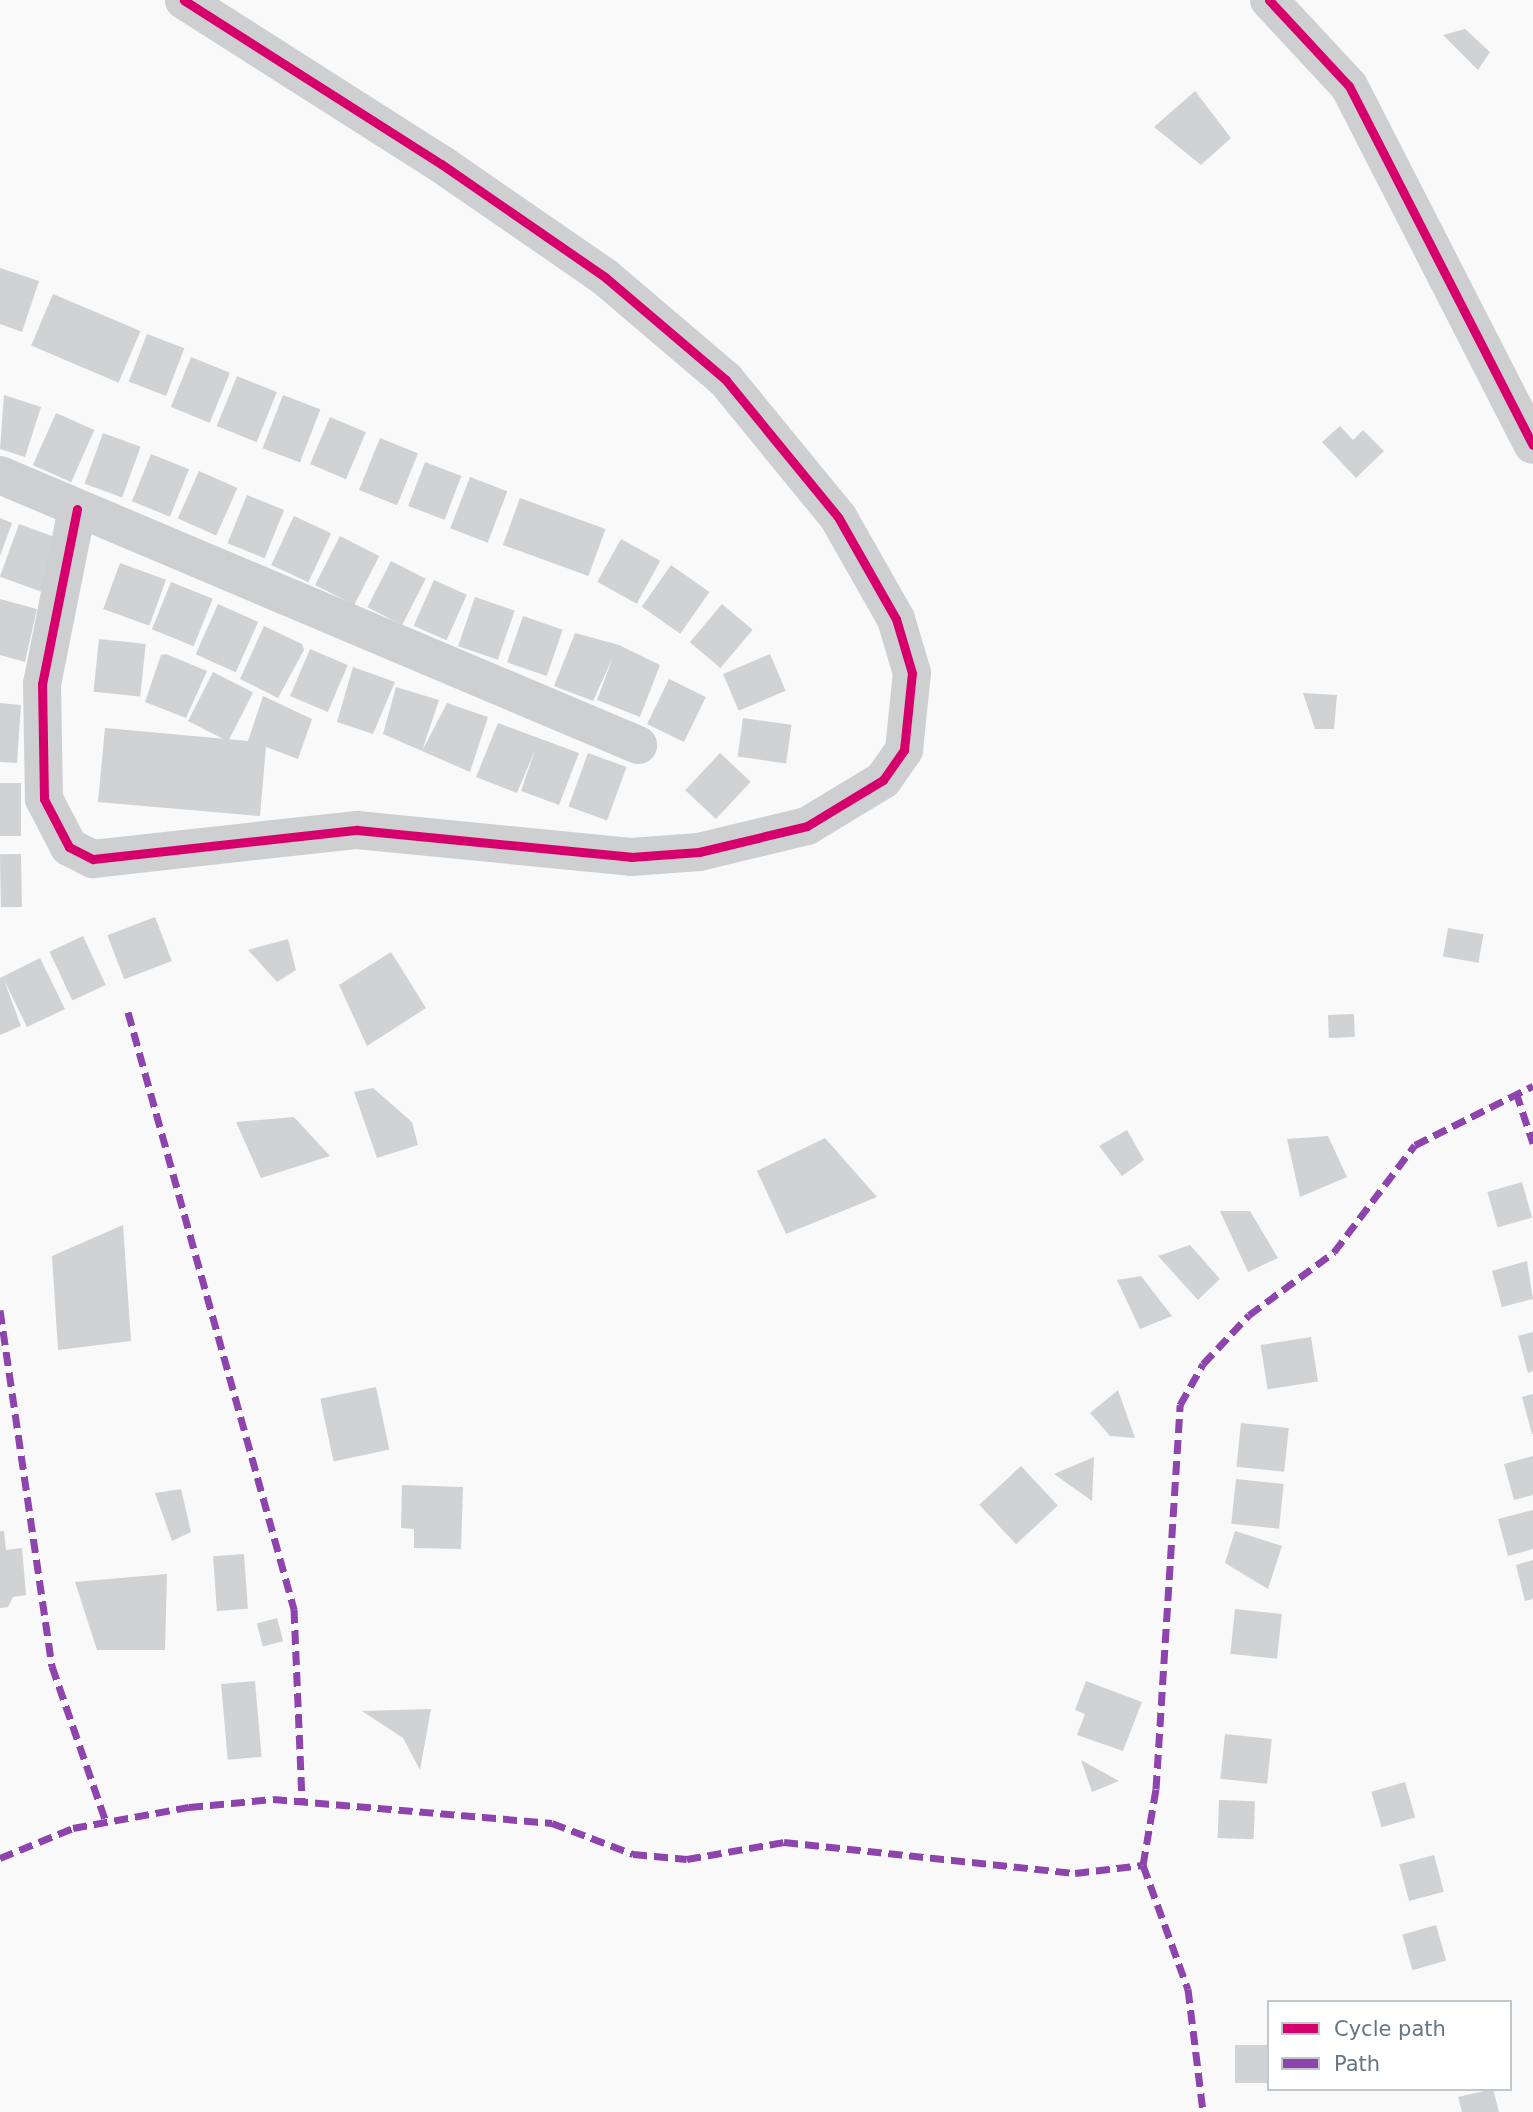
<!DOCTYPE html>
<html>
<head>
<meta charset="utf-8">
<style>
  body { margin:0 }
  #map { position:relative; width:1533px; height:2112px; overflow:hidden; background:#f9f9f9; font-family:"DejaVu Sans",sans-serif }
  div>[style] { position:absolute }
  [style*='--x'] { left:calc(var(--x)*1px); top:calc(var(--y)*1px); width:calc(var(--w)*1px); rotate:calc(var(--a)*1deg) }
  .building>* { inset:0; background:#d0d2d3; transform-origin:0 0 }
  .street>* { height:38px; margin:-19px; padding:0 19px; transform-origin:19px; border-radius:19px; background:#cecfd0 }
  .quiet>* { height:7px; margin-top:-3.5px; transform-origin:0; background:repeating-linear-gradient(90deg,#8e44ad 0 14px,transparent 0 21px) }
  .cycleway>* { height:9px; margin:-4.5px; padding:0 4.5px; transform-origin:4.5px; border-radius:4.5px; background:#d6006c }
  span { translate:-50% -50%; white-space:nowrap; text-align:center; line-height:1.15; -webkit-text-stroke:7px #fff; paint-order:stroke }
  .legend { position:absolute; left:1267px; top:2000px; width:245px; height:91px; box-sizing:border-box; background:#fff; border:2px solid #c1c8cd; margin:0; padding:9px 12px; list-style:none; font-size:21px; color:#657683 }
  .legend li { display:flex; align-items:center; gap:14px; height:35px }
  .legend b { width:35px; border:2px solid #c1c8cd }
</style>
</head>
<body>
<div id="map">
  <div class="building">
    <i style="clip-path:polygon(1465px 29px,1490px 52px,1478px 70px,1443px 35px)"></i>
    <i style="clip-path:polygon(1195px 91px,1231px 138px,1201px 165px,1154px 127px)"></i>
    <i style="clip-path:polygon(0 268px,39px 281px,22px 332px,0 324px)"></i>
    <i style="left:53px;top:294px;width:95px;height:56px;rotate:23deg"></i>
    <i style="left:147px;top:334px;width:40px;height:51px;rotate:21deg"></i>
    <i style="left:191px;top:357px;width:42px;height:54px;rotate:22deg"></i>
    <i style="left:237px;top:376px;width:43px;height:54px;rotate:22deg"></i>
    <i style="clip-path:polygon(4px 395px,41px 407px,25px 457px,0 449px)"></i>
    <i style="left:283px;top:395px;width:40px;height:57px;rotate:21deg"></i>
    <i style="left:56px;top:413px;width:42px;height:57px;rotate:24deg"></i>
    <i style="left:330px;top:417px;width:39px;height:51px;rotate:23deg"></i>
    <i style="clip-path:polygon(1340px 426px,1353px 440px,1363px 430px,1384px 451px,1356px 478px,1322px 442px)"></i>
    <i style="left:103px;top:433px;width:40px;height:54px;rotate:20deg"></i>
    <i style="left:380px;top:438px;width:41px;height:56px;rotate:22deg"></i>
    <i style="left:151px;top:454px;width:41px;height:51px;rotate:22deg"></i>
    <i style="left:425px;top:462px;width:39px;height:47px;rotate:21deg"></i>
    <i style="left:199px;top:471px;width:42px;height:52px;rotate:24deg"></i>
    <i style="left:470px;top:477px;width:40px;height:55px;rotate:21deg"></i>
    <i style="left:247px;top:495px;width:40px;height:52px;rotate:22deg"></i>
    <i style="left:520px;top:498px;width:91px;height:50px;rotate:20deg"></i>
    <i style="left:294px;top:516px;width:41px;height:54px;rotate:25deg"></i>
    <i style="clip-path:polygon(0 518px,12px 523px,0 556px)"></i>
    <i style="left:19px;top:524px;width:44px;height:56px;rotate:20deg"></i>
    <i style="left:340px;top:536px;width:44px;height:55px;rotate:27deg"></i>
    <i style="left:621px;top:539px;width:45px;height:49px;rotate:29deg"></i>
    <i style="left:391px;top:561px;width:39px;height:52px;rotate:27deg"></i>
    <i style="left:120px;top:563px;width:49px;height:49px;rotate:20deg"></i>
    <i style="left:671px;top:565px;width:47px;height:51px;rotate:35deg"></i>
    <i style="left:434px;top:580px;width:36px;height:50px;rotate:24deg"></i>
    <i style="left:171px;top:582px;width:45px;height:51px;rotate:22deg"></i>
    <i style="left:475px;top:597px;width:42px;height:52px;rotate:19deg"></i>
    <i style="clip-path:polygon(0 599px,37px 609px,25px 662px,0 655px)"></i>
    <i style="left:218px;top:604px;width:44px;height:55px;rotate:24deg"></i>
    <i style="left:722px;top:604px;width:40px;height:50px;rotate:40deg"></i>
    <i style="left:523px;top:616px;width:42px;height:49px;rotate:19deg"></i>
    <i style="clip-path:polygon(264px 626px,302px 644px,304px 650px,278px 698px,240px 679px)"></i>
    <i style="clip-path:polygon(575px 633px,619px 645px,660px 665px,640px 717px,597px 700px,613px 657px,593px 701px,554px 686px)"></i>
    <i style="left:99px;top:639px;width:47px;height:53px;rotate:6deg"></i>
    <i style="left:310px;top:649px;width:41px;height:51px;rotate:23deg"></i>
    <i style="clip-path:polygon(166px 654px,207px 671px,186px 718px,145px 702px,161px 655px)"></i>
    <i style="left:770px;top:654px;width:40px;height:51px;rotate:67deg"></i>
    <i style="clip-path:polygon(353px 667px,395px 682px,373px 734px,337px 722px)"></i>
    <i style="left:213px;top:672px;width:45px;height:55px;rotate:27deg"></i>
    <i style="left:669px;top:679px;width:41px;height:50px;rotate:26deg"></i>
    <i style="clip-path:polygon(396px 687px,439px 700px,422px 751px,383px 734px)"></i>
    <i style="clip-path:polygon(1303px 693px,1337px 695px,1334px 729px,1315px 729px)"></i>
    <i style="clip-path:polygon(263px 696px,312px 719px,298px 759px,266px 747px,260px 816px,98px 802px,105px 728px,248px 741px)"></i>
    <i style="clip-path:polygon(0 703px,21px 705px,17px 763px,0 762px)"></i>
    <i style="clip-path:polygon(447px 703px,488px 717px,470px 772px,422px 751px)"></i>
    <i style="left:743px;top:718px;width:49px;height:39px;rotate:8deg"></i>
    <i style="clip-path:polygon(498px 723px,579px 753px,559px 805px,521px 791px,535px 750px,517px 793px,476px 777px)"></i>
    <i style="left:588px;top:753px;width:41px;height:57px;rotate:20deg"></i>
    <i style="left:720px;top:753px;width:42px;height:51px;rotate:43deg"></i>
    <i style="left:0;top:783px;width:21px;height:53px"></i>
    <i style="left:21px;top:854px;width:53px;height:21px;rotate:89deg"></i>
    <i style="left:155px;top:917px;width:47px;height:51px;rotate:69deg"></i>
    <i style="left:1448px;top:928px;width:36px;height:29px;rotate:10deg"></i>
    <i style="left:83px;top:936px;width:54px;height:37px;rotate:65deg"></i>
    <i style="clip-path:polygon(288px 939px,296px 970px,277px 982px,248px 950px)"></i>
    <i style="clip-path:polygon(391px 952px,426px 1008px,367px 1046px,339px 985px)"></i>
    <i style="clip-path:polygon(40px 958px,65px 1009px,27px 1027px,4px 980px,21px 1026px,0 1035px,0 978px)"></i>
    <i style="left:1354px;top:1014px;width:23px;height:26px;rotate:88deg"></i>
    <i style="clip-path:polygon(373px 1088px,412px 1122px,418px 1145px,377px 1158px,354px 1092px)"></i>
    <i style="clip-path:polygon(294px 1117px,330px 1156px,261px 1178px,236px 1122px)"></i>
    <i style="clip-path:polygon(1127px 1130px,1144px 1160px,1122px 1176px,1099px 1146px)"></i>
    <i style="clip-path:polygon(1328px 1136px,1347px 1177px,1300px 1197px,1287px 1139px)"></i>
    <i style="clip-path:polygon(825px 1138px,877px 1197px,786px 1234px,757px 1171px)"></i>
    <i style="left:1522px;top:1182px;width:37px;height:36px;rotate:74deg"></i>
    <i style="clip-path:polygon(1220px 1211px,1250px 1211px,1278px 1258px,1248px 1272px)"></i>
    <i style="clip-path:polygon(123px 1225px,131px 1341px,58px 1350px,52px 1256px)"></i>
    <i style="clip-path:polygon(1190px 1245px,1220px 1279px,1198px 1300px,1158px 1256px)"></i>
    <i style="clip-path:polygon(1527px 1261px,1533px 1299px,1502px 1307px,1492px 1271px)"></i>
    <i style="clip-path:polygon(1141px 1276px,1172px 1316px,1140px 1329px,1117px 1280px)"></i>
    <i style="clip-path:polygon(1533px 1332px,1533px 1371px,1528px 1373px,1518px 1336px)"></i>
    <i style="left:1311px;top:1337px;width:45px;height:51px;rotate:81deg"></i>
    <i style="left:376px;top:1387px;width:64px;height:57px;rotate:78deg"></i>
    <i style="clip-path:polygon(1118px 1390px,1135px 1438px,1110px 1436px,1090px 1413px)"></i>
    <i style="clip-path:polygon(1533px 1394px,1533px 1434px,1532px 1434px,1522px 1397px)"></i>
    <i style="left:1241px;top:1423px;width:48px;height:44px;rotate:6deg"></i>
    <i style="clip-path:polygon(1533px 1456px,1533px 1495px,1514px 1500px,1504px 1464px)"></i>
    <i style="clip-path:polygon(1094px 1457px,1092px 1501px,1054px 1474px)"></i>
    <i style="left:1021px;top:1466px;width:54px;height:57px;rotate:47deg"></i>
    <i style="left:1236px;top:1479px;width:48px;height:45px;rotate:6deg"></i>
    <i style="clip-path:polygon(402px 1485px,463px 1487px,461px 1549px,414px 1548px,414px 1529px,401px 1528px)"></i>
    <i style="clip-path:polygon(181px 1489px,191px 1532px,172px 1541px,155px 1493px)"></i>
    <i style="clip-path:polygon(1533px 1510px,1533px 1549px,1508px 1556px,1498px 1519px)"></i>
    <i style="clip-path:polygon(0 1531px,4px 1531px,6px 1550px,22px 1548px,26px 1595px,13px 1597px,8px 1607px,0 1608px)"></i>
    <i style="clip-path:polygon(1235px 1531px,1282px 1546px,1268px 1589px,1225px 1563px)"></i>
    <i style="left:244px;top:1554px;width:55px;height:31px;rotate:86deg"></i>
    <i style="clip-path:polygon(1533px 1560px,1533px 1599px,1525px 1601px,1516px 1565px)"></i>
    <i style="clip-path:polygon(167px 1574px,165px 1650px,97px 1650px,75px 1582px)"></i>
    <i style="left:1235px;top:1609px;width:47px;height:45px;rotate:6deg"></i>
    <i style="left:277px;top:1618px;width:24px;height:21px;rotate:75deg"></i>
    <i style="left:255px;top:1681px;width:76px;height:34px;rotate:85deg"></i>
    <i style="clip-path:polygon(1086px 1681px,1142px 1702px,1123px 1751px,1077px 1735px,1085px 1714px,1075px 1710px)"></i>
    <i style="clip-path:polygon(431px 1709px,420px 1770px,403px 1738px,362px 1711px)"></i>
    <i style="left:1225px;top:1734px;width:47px;height:45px;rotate:6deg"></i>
    <i style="clip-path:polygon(1081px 1760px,1119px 1781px,1092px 1792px)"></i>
    <i style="left:1405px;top:1782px;width:37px;height:35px;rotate:74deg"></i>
    <i style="left:1219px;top:1800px;width:36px;height:38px;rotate:2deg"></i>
    <i style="left:1434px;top:1855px;width:38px;height:36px;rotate:75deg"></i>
    <i style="left:1436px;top:1925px;width:37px;height:35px;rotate:74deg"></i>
    <i style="left:1269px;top:2045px;width:38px;height:34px;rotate:90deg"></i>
    <i style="clip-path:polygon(1493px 2089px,1499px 2112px,1462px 2112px,1458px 2097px)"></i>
  </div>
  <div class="street">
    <i style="--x:1269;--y:0;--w:117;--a:47.1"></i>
    <i style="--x:1349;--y:86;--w:403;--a:62.9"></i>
    <i style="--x:0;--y:475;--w:693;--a:22.94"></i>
    <i style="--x:77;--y:509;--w:178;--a:101.3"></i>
    <i style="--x:42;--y:684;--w:115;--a:89"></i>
    <i style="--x:44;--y:799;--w:54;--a:62.5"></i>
    <i style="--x:69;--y:847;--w:27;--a:27"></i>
    <i style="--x:93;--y:859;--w:266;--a:-6.3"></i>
    <i style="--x:357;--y:830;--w:275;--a:5.6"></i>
    <i style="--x:631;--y:857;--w:68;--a:-4.2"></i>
    <i style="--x:699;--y:852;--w:111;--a:-13.5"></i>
    <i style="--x:807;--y:826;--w:89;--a:-31.2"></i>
    <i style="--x:883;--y:780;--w:37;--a:-55"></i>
    <i style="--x:904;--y:750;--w:77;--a:-84.1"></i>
    <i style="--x:912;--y:673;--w:56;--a:-106.5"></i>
    <i style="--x:896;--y:619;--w:117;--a:-119.6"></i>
    <i style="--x:838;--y:517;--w:177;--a:-129.3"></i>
    <i style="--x:726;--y:380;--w:159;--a:-139.6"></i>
    <i style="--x:605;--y:277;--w:199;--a:-145.4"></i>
    <i style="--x:441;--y:164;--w:305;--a:-147.5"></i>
  </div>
  <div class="quiet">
    <i style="--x:128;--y:1012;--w:620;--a:74.46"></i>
    <i style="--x:294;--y:1609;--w:192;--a:87.6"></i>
    <i style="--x:1516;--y:1092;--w:54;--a:71.6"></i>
    <i style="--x:0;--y:1310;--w:360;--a:81.7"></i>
    <i style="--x:52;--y:1666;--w:165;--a:70.9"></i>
    <i style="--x:0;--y:1858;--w:79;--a:-22.3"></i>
    <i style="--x:73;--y:1828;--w:118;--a:-10.3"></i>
    <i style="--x:189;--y:1807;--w:84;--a:-5.4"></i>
    <i style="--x:273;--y:1799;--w:280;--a:4.9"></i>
    <i style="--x:552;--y:1823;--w:87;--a:20.9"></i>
    <i style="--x:633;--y:1854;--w:54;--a:5.3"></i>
    <i style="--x:687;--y:1859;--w:98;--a:-9.9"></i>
    <i style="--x:784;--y:1842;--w:293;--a:6.1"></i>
    <i style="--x:1075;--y:1873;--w:68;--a:-6.7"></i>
    <i style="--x:1143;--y:1865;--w:77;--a:-80.3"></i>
    <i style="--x:1156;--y:1789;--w:385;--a:-86.4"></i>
    <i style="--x:1180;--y:1405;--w:47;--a:-60.7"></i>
    <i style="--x:1203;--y:1364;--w:67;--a:-46.8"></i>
    <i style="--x:1249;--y:1315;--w:106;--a:-36.5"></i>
    <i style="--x:1334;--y:1252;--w:134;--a:-52.9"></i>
    <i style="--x:1415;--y:1145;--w:132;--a:-26.6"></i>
    <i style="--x:1143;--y:1865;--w:132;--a:70.1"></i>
    <i style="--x:1188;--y:1989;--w:124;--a:83"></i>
  </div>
  <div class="cycleway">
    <i style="--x:1269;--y:0;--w:117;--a:47.1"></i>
    <i style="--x:1349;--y:86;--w:403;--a:62.9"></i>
    <i style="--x:77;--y:509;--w:178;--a:101.3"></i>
    <i style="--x:42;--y:684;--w:115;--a:89"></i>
    <i style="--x:44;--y:799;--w:54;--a:62.5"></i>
    <i style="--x:69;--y:847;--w:27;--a:27"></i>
    <i style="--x:93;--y:859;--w:266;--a:-6.3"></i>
    <i style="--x:357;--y:830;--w:275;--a:5.6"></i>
    <i style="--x:631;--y:857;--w:68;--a:-4.2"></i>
    <i style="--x:699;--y:852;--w:111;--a:-13.5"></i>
    <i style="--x:807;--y:826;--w:89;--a:-31.2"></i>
    <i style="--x:883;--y:780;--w:37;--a:-55"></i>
    <i style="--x:904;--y:750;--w:77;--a:-84.1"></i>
    <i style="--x:912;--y:673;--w:56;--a:-106.5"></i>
    <i style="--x:896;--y:619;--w:117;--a:-119.6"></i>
    <i style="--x:838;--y:517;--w:177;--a:-129.3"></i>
    <i style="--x:726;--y:380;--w:159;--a:-139.6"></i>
    <i style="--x:605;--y:277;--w:199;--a:-145.4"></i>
    <i style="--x:441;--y:164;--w:305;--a:-147.5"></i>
  </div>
  <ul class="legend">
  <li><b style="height:9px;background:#d6006c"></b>Cycle path</li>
  <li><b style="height:9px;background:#8e44ad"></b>Path</li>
  </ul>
</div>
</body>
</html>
